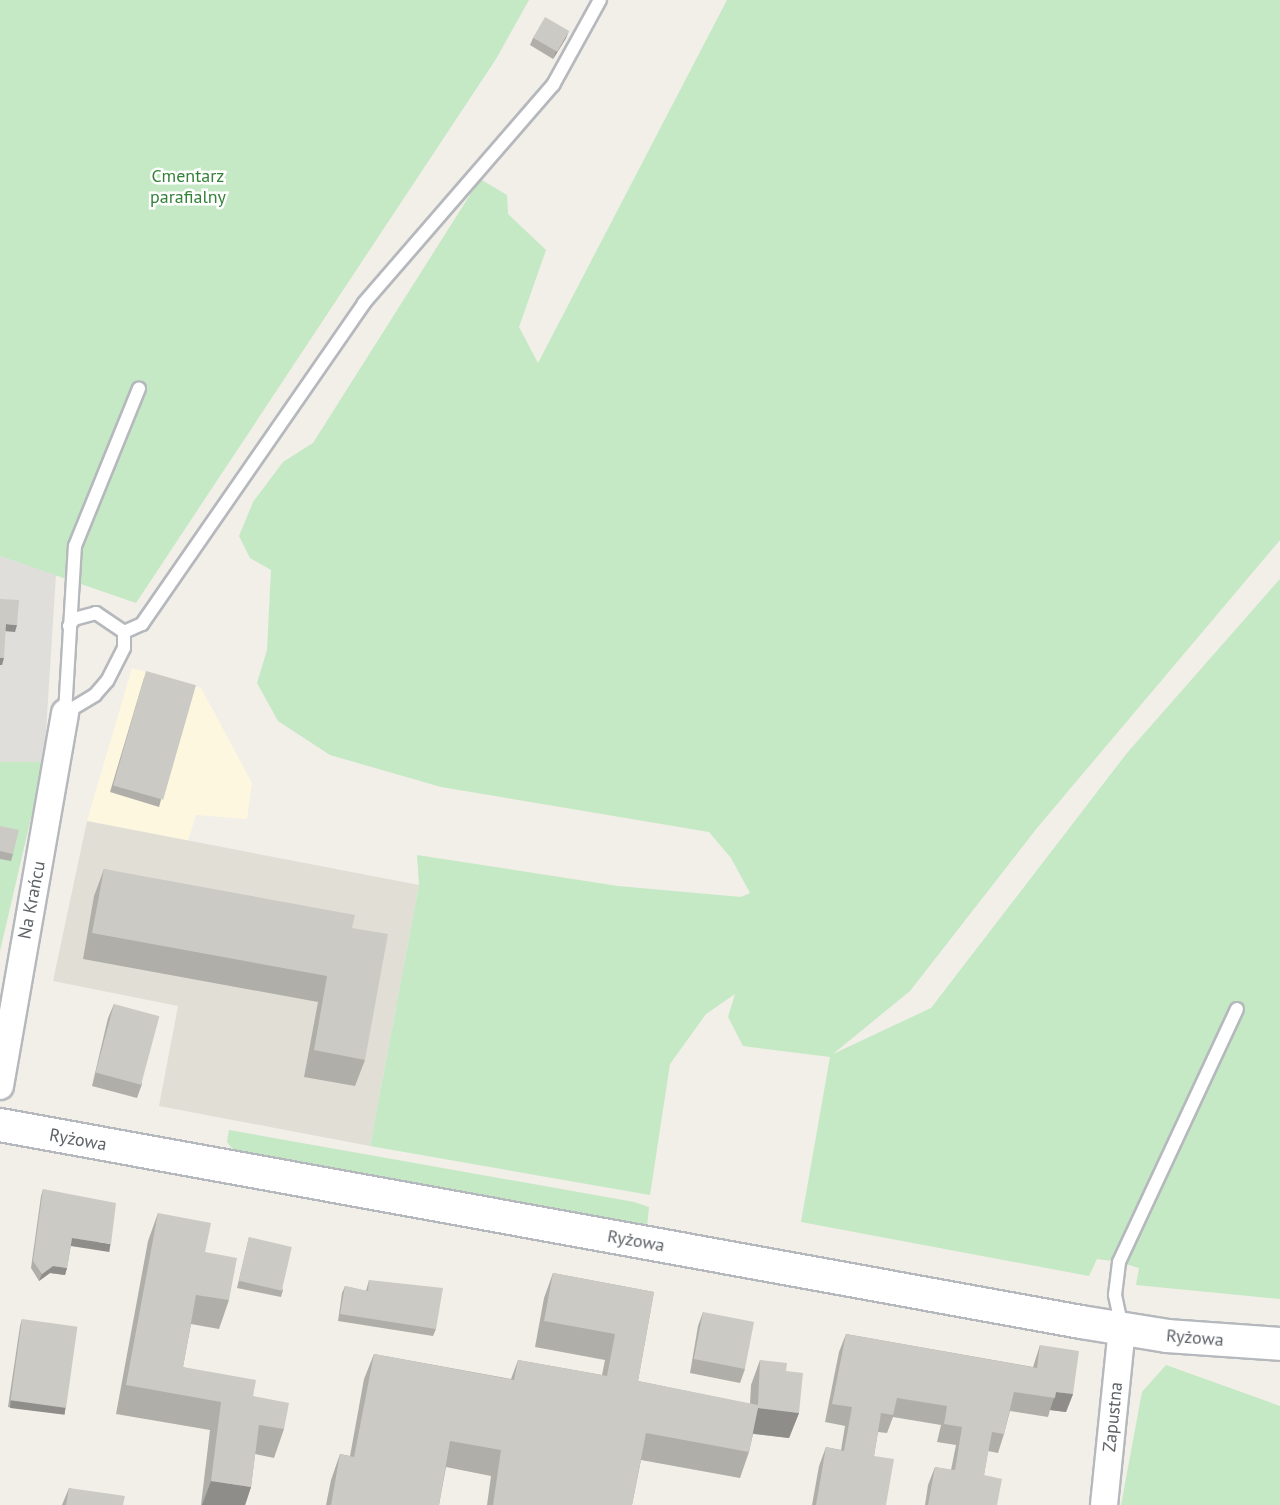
<!DOCTYPE html>
<html>
<head>
<meta charset="utf-8">
<style>
  body { margin:0 }
  #map { position:relative; width:1280px; height:1505px; overflow:hidden; background:#f1efe8; font-family:"PT Sans",sans-serif }
  div>[style] { position:absolute }
  [style*='--x'] { left:calc(var(--x)*1px); top:calc(var(--y)*1px); width:calc(var(--w)*1px); rotate:calc(var(--a)*1deg) }
  .commercial>* { inset:0; background:#fef7e0 }
  .industrial>* { inset:0; background:#e0deda }
  .education>* { inset:0; background:#e1ded6 }
  .green>* { inset:0; background:#c5e8c5 }
  .roads { filter:drop-shadow(2px 0 #b5b8bc) drop-shadow(-2px 0 #b5b8bc) drop-shadow(0 2px #b5b8bc) drop-shadow(0 -2px #b5b8bc) }
  .service>* { height:12px; margin:-6px; padding:0 6px; transform-origin:6px; border-radius:6px; background:#fff }
  .minor>* { height:26px; margin:-13px; padding:0 13px; transform-origin:13px; border-radius:13px; background:#fff }
  .tertiary>* { height:32px; margin:-16px; padding:0 16px; transform-origin:16px; border-radius:16px; background:#fff }
  .wall>* { inset:0; background:#afaea9 }
  .shaded-wall>* { inset:0; background:#8f8d8a; transform-origin:0 0 }
  .building>* { inset:0; background:#cccac5; transform-origin:0 0 }
  span { translate:-50% -50%; white-space:nowrap; text-align:center; line-height:1.15; -webkit-text-stroke:5px #fff; paint-order:stroke }
  .park-label { font-size:18px; color:#348238 }
  .street-label { font-size:18px; color:#5f6368 }
</style>
</head>
<body>
<div id="map">
  <div class="commercial">
    <i style="clip-path:polygon(132px 668px,201px 688px,252px 783px,247px 819px,196px 815px,188px 841px,87px 821px)"></i>
  </div>
  <div class="industrial">
    <i style="clip-path:polygon(0 556px,56px 575px,44px 762px,0 762px)"></i>
  </div>
  <div class="education">
    <i style="clip-path:polygon(87px 821px,419px 885px,370px 1146px,159px 1106px,178px 1006px,53px 981px)"></i>
  </div>
  <div class="green">
    <i style="clip-path:polygon(0 0,529px 0,496px 59px,136px 603px,0 556px)"></i>
    <i style="clip-path:polygon(727px 0,1280px 0,1280px 540px,1037px 828px,910px 991px,833px 1054px,931px 1008px,1127px 753px,1280px 579px,1280px 1299px,1136px 1285px,1139px 1268px,1119px 1262px,1097px 1259px,1089px 1276px,801px 1222px,830px 1057px,743px 1046px,728px 1017px,735px 994px,706px 1014px,670px 1064px,650px 1195px,370px 1146px,419px 885px,417px 855px,618px 886px,741px 897px,750px 893px,731px 858px,709px 832px,441px 787px,330px 755px,278px 721px,257px 683px,267px 650px,271px 570px,250px 558px,239px 536px,253px 502px,283px 462px,313px 443px,480px 179px,507px 195px,508px 214px,546px 250px,519px 327px,538px 363px)"></i>
    <i style="clip-path:polygon(0 762px,44px 762px,0 951px)"></i>
    <i style="clip-path:polygon(229px 1130px,634px 1202px,649px 1207px,647px 1226px,235px 1152px,227px 1142px)"></i>
    <i style="clip-path:polygon(1166px 1365px,1280px 1406px,1280px 1505px,1121px 1505px,1142px 1392px)"></i>
  </div>
  <div class="roads">
    <div class="service">
      <i style="--x:69;--y:626;--w:9;--a:-54"></i>
      <i style="--x:74;--y:619;--w:23;--a:-15"></i>
      <i style="--x:96;--y:613;--w:34;--a:34"></i>
      <i style="--x:124;--y:632;--w:20;--a:-24"></i>
      <i style="--x:142;--y:624;--w:390;--a:-55.3"></i>
      <i style="--x:364;--y:303;--w:289;--a:-49.1"></i>
      <i style="--x:553;--y:85;--w:97;--a:-61.1"></i>
      <i style="--x:124;--y:632;--w:16;--a:90"></i>
      <i style="--x:124;--y:648;--w:37;--a:117"></i>
      <i style="--x:107;--y:681;--w:18;--a:131"></i>
      <i style="--x:95;--y:695;--w:35;--a:149"></i>
      <i style="--x:65;--y:713;--w:167;--a:-86.6"></i>
      <i style="--x:75;--y:546;--w:170;--a:-67.9"></i>
      <i style="--x:1122;--y:1328;--w:34;--a:-102"></i>
      <i style="--x:1115;--y:1295;--w:33;--a:-83"></i>
      <i style="--x:1119;--y:1262;--w:279;--a:-65"></i>
    </div>
    <div class="minor">
      <i style="--x:0;--y:1086;--w:379;--a:-80.1"></i>
      <i style="--x:1104;--y:1505;--w:177;--a:-84.2"></i>
    </div>
    <div class="tertiary">
      <i style="--x:0;--y:1125;--w:1099;--a:10.33"></i>
      <i style="--x:1081;--y:1322;--w:87;--a:9.2"></i>
      <i style="--x:1167;--y:1336;--w:113;--a:4"></i>
    </div>
  </div>
  <div class="wall">
    <i style="clip-path:polygon(533px 38px,566px 38px,553px 59px,530px 45px)"></i>
    <i style="clip-path:polygon(144px 678px,161px 800px,159px 807px,110px 792px)"></i>
    <i style="clip-path:polygon(0 826px,13px 854px,11px 861px,0 859px)"></i>
    <i style="clip-path:polygon(104px 869px,352px 928px,365px 1060px,355px 1086px,304px 1077px,318px 1002px,83px 959px,94px 896px)"></i>
    <i style="clip-path:polygon(114px 1004px,142px 1084px,137px 1098px,92px 1086px,108px 1018px)"></i>
    <i style="clip-path:polygon(43px 1189px,108px 1251px,71px 1245px,67px 1268px,65px 1275px,50px 1273px,39px 1281px,31px 1268px,41px 1196px)"></i>
    <i style="clip-path:polygon(158px 1213px,205px 1252px,229px 1300px,219px 1329px,191px 1324px,183px 1367px,253px 1396px,284px 1429px,274px 1458px,255px 1454px,251px 1487px,245px 1505px,201px 1505px,210px 1430px,116px 1414px,148px 1241px)"></i>
    <i style="clip-path:polygon(249px 1237px,283px 1290px,281px 1297px,237px 1288px)"></i>
    <i style="clip-path:polygon(553px 1273px,654px 1292px,638px 1381px,750px 1404px,751px 1385px,760px 1360px,786px 1371px,799px 1413px,789px 1438px,753px 1434px,749px 1452px,740px 1478px,641px 1460px,632px 1505px,487px 1505px,491px 1476px,446px 1467px,439px 1505px,326px 1505px,331px 1480px,340px 1454px,350px 1456px,364px 1379px,374px 1354px,511px 1379px,518px 1360px,602px 1375px,605px 1360px,535px 1347px,544px 1298px)"></i>
    <i style="clip-path:polygon(369px 1280px,436px 1329px,433px 1336px,338px 1321px,342px 1293px,345px 1286px,366px 1291px)"></i>
    <i style="clip-path:polygon(703px 1312px,745px 1369px,740px 1383px,690px 1373px,698px 1326px)"></i>
    <i style="clip-path:polygon(22px 1319px,66px 1407px,63px 1414px,8px 1407px,20px 1326px)"></i>
    <i style="clip-path:polygon(846px 1334px,1033px 1367px,1040px 1345px,1073px 1394px,1066px 1412px,1050px 1410px,1048px 1417px,1010px 1411px,1004px 1434px,998px 1453px,988px 1451px,984px 1475px,997px 1505px,925px 1505px,928px 1485px,935px 1467px,951px 1470px,956px 1445px,937px 1442px,941px 1425px,893px 1417px,887px 1433px,878px 1432px,874px 1456px,886px 1505px,812px 1505px,819px 1466px,826px 1447px,841px 1450px,845px 1426px,825px 1422px,839px 1352px)"></i>
    <i style="clip-path:polygon(69px 1488px,123px 1505px,62px 1505px)"></i>
  </div>
  <div class="shaded-wall">
    <i style="clip-path:polygon(569px 31px,566px 38px,553px 59px,556px 52px)"></i>
    <i style="clip-path:polygon(6px 624px,17px 625px,15px 632px,4px 631px)"></i>
    <i style="clip-path:polygon(0 658px,4px 658px,2px 665px,0 665px)"></i>
    <i style="left:72px;top:1238px;width:39px;height:8px;rotate:9deg"></i>
    <i style="clip-path:polygon(53px 1266px,67px 1268px,65px 1275px,50px 1273px,39px 1281px,42px 1274px)"></i>
    <i style="clip-path:polygon(1056px 1392px,1073px 1394px,1066px 1412px,1050px 1410px)"></i>
    <i style="left:11px;top:1400px;width:55px;height:8px;rotate:7deg"></i>
    <i style="clip-path:polygon(758px 1408px,799px 1413px,789px 1438px,749px 1433px)"></i>
    <i style="clip-path:polygon(211px 1481px,251px 1487px,245px 1505px,202px 1505px)"></i>
  </div>
  <div class="building">
    <i style="left:545px;top:17px;width:28px;height:24px;rotate:30deg"></i>
    <i style="clip-path:polygon(0 599px,19px 600px,17px 625px,6px 624px,4px 658px,0 658px)"></i>
    <i style="left:146px;top:671px;width:52px;height:119px;rotate:16deg"></i>
    <i style="clip-path:polygon(0 826px,19px 830px,13px 854px,0 851px)"></i>
    <i style="clip-path:polygon(104px 869px,355px 915px,352px 928px,388px 934px,365px 1060px,314px 1050px,327px 976px,92px 933px)"></i>
    <i style="left:114px;top:1004px;width:47px;height:71px;rotate:15deg"></i>
    <i style="clip-path:polygon(43px 1189px,116px 1203px,111px 1244px,72px 1238px,67px 1268px,53px 1266px,42px 1274px,33px 1261px)"></i>
    <i style="clip-path:polygon(158px 1213px,211px 1223px,205px 1252px,237px 1258px,229px 1300px,196px 1295px,183px 1367px,256px 1380px,253px 1396px,289px 1403px,284px 1429px,259px 1425px,251px 1487px,211px 1481px,221px 1402px,126px 1385px)"></i>
    <i style="left:249px;top:1237px;width:44px;height:45px;rotate:13deg"></i>
    <i style="clip-path:polygon(553px 1273px,654px 1292px,638px 1381px,758px 1405px,760px 1360px,787px 1363px,786px 1371px,803px 1373px,799px 1413px,758px 1408px,749px 1452px,646px 1433px,632px 1505px,493px 1505px,501px 1450px,450px 1441px,439px 1505px,331px 1505px,340px 1454px,354px 1457px,374px 1354px,514px 1380px,518px 1360px,607px 1376px,615px 1334px,544px 1321px)"></i>
    <i style="clip-path:polygon(369px 1280px,443px 1288px,436px 1329px,340px 1314px,345px 1286px,368px 1291px)"></i>
    <i style="left:703px;top:1312px;width:52px;height:48px;rotate:11deg"></i>
    <i style="left:22px;top:1319px;width:56px;height:82px;rotate:8deg"></i>
    <i style="clip-path:polygon(846px 1334px,1037px 1368px,1040px 1345px,1079px 1351px,1073px 1394px,1056px 1392px,1055px 1398px,1014px 1392px,1004px 1434px,992px 1432px,984px 1475px,1002px 1479px,997px 1505px,928px 1505px,935px 1467px,955px 1470px,962px 1427px,944px 1424px,947px 1406px,897px 1398px,893px 1415px,881px 1413px,874px 1456px,894px 1459px,886px 1505px,816px 1505px,826px 1447px,844px 1451px,852px 1407px,832px 1404px)"></i>
    <i style="clip-path:polygon(69px 1488px,125px 1496px,123px 1505px,66px 1505px)"></i>
  </div>
  <div class="park-label">
    <span style="left:188px;top:187px">Cmentarz<br>parafialny</span>
  </div>
  <div class="street-label">
    <span style="left:32px;top:900px;rotate:-79deg">Na Krańcu</span>
    <span style="left:78px;top:1140px;rotate:10deg">Ryżowa</span>
    <span style="left:636px;top:1241px;rotate:10deg">Ryżowa</span>
    <span style="left:1195px;top:1338px;rotate:5deg">Ryżowa</span>
    <span style="left:1113px;top:1417px;rotate:-84deg">Zapustna</span>
  </div>
</div>
</body>
</html>
